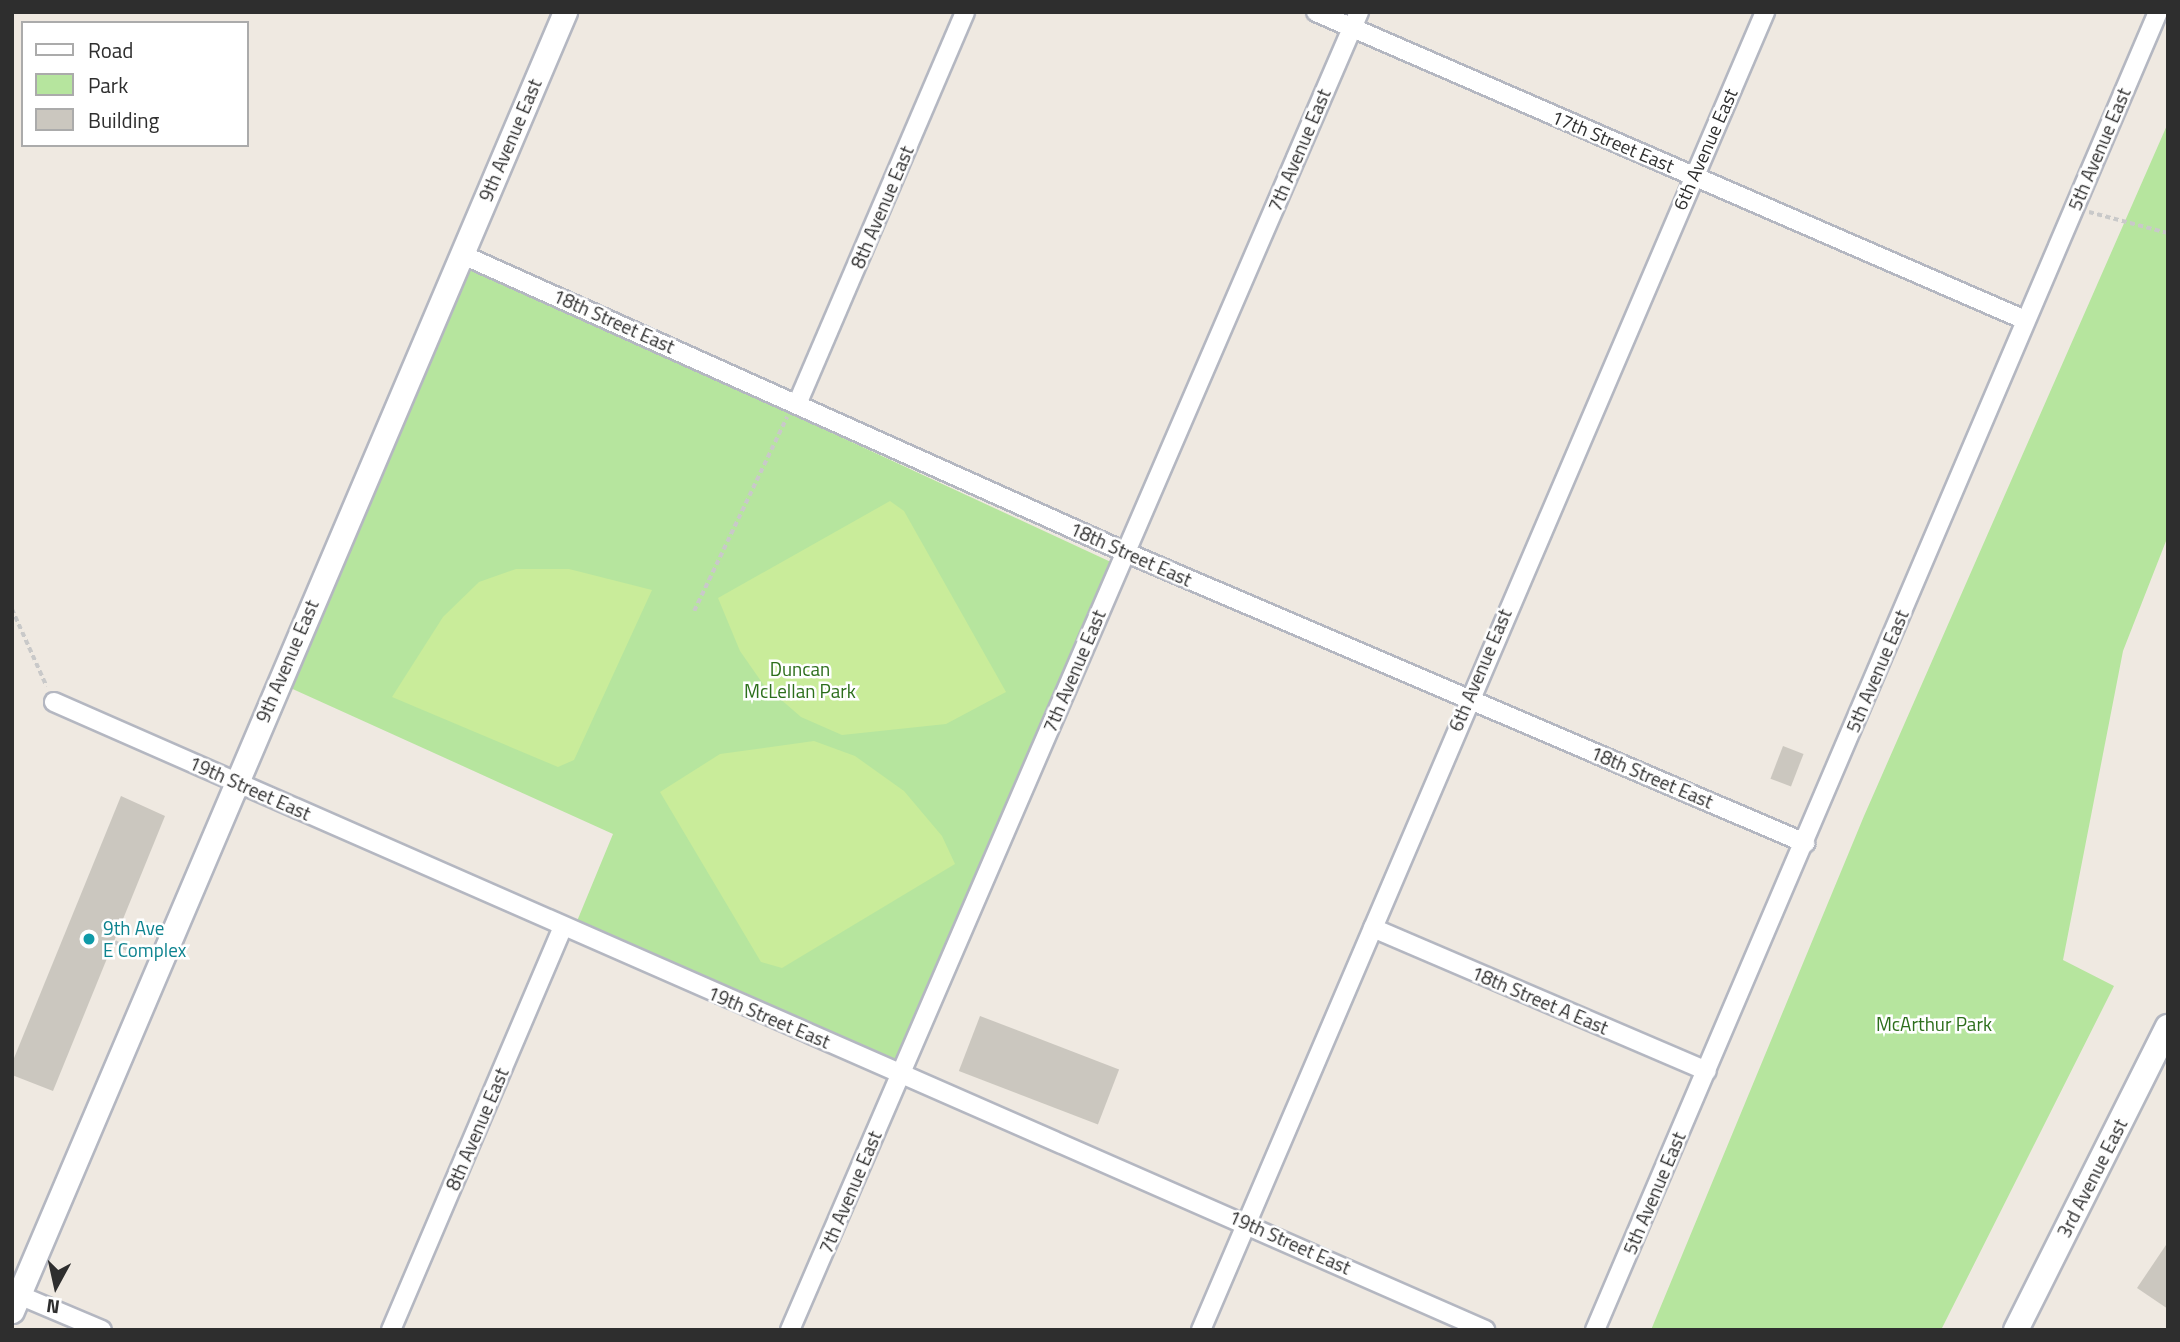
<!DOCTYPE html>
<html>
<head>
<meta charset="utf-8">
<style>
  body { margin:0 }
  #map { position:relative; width:2180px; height:1342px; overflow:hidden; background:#efe9e1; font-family:"Titillium Web",sans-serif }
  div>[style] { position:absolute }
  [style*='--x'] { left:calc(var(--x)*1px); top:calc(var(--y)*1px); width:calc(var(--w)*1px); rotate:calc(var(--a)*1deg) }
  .green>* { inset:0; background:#b6e59e }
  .pitch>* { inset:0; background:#c9ec9a }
  .building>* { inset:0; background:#cbc7bf; transform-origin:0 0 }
  .path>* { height:3.5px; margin-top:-1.75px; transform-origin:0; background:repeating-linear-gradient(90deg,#c9c9c9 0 5px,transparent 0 8.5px) }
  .roads { filter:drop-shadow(2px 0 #b4b7c1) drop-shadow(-2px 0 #b4b7c1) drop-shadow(0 2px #b4b7c1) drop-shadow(0 -2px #b4b7c1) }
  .minor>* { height:18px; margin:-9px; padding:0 9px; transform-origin:9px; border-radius:9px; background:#fff }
  .tertiary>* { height:23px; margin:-11.5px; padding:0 11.5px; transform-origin:11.5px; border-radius:11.5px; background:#fff }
  .secondary>* { height:24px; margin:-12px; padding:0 12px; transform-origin:12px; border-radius:12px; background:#fff }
  .dots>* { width:19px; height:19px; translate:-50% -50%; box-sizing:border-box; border:4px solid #fff; border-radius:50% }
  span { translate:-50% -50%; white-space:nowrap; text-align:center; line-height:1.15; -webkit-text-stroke:5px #fff; paint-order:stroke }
  .street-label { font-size:19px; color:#2e2e2e }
  .park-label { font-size:19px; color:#2c6e1b }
  .culture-label { font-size:19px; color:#0d838f }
  .left { translate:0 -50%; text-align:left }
  .frame { position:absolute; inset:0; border:14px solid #2e2e2e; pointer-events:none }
  .legend { position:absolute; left:21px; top:21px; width:228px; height:126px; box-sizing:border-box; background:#fff; border:2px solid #ababab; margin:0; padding:9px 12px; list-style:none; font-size:21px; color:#2e2e2e }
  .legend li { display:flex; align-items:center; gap:14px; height:35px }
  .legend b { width:35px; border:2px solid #ababab }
  .north { position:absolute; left:21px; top:1251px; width:70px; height:70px; -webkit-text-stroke:5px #fff; paint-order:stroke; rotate:188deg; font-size:19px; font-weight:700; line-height:28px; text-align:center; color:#2e2e2e }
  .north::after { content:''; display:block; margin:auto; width:24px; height:32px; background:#2e2e2e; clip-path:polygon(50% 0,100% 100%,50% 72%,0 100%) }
</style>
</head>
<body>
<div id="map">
  <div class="green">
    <i style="clip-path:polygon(2168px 123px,2168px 536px,2123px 651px,2063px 960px,2114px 986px,1941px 1330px,1651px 1330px,1864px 816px)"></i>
    <i style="clip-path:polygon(465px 263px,1113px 563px,896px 1065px,575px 926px,613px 834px,286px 686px)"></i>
  </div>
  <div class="pitch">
    <i style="clip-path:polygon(890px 501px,904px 511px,1006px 692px,946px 724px,842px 735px,801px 717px,763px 684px,740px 651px,718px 598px)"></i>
    <i style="clip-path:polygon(516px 569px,569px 569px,652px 590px,574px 760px,558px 767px,392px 697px,443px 617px,479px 582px)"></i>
    <i style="clip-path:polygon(814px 741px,855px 756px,904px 791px,942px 836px,955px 864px,782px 968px,761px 962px,660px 792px,720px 754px)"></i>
  </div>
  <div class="building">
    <i style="left:1783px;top:746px;width:22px;height:35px;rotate:21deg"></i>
    <i style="clip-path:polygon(121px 796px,165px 816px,53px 1091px,12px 1075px,12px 1063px)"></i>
    <i style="left:980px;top:1016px;width:149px;height:59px;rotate:21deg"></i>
    <i style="clip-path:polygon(2168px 1242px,2168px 1309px,2137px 1288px)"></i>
  </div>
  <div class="path">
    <i style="--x:2089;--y:212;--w:82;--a:14.9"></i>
    <i style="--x:12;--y:609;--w:85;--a:65.8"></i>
    <i style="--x:694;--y:611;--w:215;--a:-64.4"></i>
    <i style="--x:115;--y:942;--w:32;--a:30"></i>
  </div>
  <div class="roads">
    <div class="minor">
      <i style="--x:1316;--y:12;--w:773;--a:23.48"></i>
      <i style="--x:461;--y:254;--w:728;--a:24.17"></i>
      <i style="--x:1125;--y:552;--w:740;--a:23.17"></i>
      <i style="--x:798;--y:402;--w:424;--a:-66.8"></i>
      <i style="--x:54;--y:702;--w:1563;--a:23.69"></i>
      <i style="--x:1373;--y:928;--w:363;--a:23.2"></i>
      <i style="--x:19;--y:1295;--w:90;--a:22.9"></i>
      <i style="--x:391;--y:1330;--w:436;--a:-66.9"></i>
      <i style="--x:790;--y:1330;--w:1436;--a:-66.65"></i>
      <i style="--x:1201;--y:1330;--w:1434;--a:-66.83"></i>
      <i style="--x:1595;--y:1330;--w:1433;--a:-66.87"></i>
    </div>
    <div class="tertiary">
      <i style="--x:12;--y:1311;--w:1412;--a:-66.94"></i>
    </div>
    <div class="secondary">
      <i style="--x:2016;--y:1330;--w:339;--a:-63.4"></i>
    </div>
  </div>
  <div class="dots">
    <i style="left:89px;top:939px;background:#0f9aa8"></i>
  </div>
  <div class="street-label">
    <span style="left:510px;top:140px;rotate:-67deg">9th Avenue East</span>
    <span style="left:1613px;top:141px;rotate:23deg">17th Street East</span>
    <span style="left:1705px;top:149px;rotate:-66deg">6th Avenue East</span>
    <span style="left:2099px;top:149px;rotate:-67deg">5th Avenue East</span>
    <span style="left:1299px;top:150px;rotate:-67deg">7th Avenue East</span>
    <span style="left:882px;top:207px;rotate:-67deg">8th Avenue East</span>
    <span style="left:614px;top:321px;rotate:24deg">18th Street East</span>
    <span style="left:1131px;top:554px;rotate:24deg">18th Street East</span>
    <span style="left:287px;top:661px;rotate:-67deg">9th Avenue East</span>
    <span style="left:1480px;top:670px;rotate:-67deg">6th Avenue East</span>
    <span style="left:1074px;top:671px;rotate:-67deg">7th Avenue East</span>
    <span style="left:1877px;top:671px;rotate:-67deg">5th Avenue East</span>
    <span style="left:1652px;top:777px;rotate:23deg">18th Street East</span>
    <span style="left:250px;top:788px;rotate:24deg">19th Street East</span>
    <span style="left:1540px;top:1000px;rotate:23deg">18th Street A East</span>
    <span style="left:769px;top:1017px;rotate:23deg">19th Street East</span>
    <span style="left:477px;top:1129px;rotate:-67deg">8th Avenue East</span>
    <span style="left:2092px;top:1178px;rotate:-63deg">3rd Avenue East</span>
    <span style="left:850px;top:1192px;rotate:-67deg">7th Avenue East</span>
    <span style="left:1654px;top:1193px;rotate:-67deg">5th Avenue East</span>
    <span style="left:1290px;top:1242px;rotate:24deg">19th Street East</span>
  </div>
  <div class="park-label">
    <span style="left:800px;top:680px">Duncan<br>McLellan Park</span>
    <span style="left:1934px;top:1024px">McArthur Park</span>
  </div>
  <div class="culture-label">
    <span class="left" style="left:103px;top:939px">9th Ave<br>E Complex</span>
  </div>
  <div class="frame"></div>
  <ul class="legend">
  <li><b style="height:9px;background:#fff"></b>Road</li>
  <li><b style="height:19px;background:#b6e59e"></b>Park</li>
  <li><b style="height:19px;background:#cbc7bf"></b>Building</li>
  </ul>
  <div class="north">N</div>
</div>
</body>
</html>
